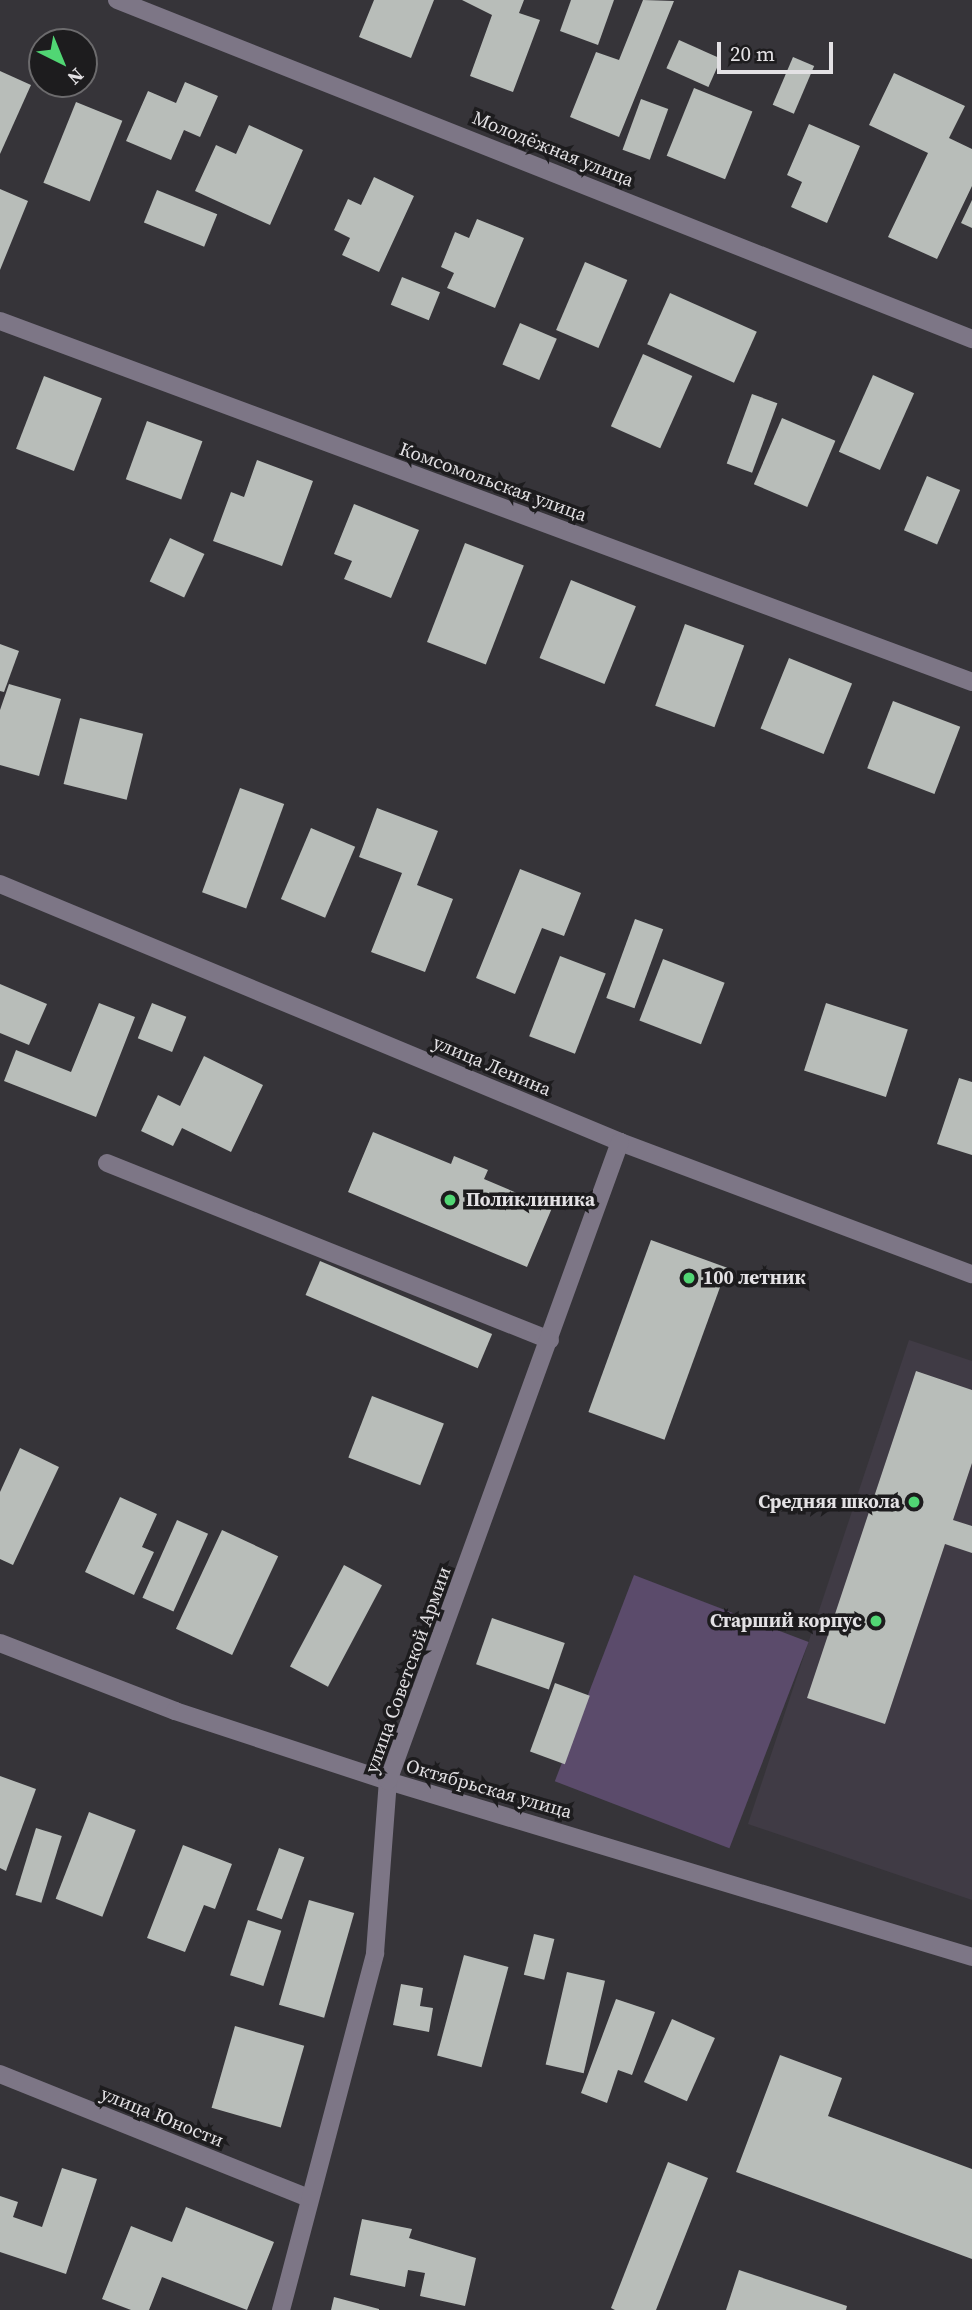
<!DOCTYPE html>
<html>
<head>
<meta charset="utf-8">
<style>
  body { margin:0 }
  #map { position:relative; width:972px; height:2310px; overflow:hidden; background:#363439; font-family:"Source Serif 4",serif }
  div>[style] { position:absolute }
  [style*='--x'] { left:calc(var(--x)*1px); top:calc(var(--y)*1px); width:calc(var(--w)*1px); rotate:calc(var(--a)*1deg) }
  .built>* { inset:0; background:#403b45 }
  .green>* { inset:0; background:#5b4b6b; transform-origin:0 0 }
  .building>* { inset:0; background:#b8bdb9; transform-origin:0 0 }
  .minor>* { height:18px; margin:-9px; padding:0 9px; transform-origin:9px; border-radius:9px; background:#7d7686 }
  .dots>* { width:19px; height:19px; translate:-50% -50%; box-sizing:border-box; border:4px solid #1d1c1e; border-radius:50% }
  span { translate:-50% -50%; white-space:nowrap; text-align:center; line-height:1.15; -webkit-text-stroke:7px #1d1c1e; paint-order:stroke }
  .street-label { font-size:19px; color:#e3e1e4 }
  .poi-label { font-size:19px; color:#e3e1e4; font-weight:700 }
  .left { translate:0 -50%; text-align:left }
  .right { translate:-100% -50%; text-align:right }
  .north { position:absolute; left:28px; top:28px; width:70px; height:70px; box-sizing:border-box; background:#1d1c1e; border:2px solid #6c6b6d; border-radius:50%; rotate:137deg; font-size:19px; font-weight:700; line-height:28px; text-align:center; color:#e3e1e4 }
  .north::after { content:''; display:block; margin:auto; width:24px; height:32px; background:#51d674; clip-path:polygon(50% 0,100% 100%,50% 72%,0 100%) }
  .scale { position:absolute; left:717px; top:42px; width:116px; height:32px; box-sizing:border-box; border:4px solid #e3e1e4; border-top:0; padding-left:9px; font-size:21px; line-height:24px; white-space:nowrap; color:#e3e1e4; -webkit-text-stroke:5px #1d1c1e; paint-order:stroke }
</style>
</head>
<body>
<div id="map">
  <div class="built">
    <i style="clip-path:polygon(909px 1340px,972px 1361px,972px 1900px,748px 1824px)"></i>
  </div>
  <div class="green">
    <i style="left:634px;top:1575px;width:187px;height:221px;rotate:21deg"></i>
  </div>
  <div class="building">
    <i style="clip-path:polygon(374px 0,434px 0,411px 58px,359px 37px)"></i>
    <i style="clip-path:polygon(462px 0,524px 0,519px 13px,540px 20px,513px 92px,470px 76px,492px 15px)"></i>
    <i style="clip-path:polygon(571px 0,614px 0,598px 45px,560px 31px)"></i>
    <i style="clip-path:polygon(643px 0,674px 1px,619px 137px,570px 117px,596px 52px,619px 60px)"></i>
    <i style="left:679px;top:40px;width:46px;height:31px;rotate:24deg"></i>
    <i style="left:793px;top:57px;width:23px;height:52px;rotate:23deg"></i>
    <i style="clip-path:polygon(0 71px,31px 85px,0 154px)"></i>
    <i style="clip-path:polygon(894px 73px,965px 106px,949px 138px,972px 149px,972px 186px,937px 259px,888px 237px,928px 153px,869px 125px)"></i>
    <i style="clip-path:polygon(185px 82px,218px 96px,200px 137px,184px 130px,171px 160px,126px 141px,148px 91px,176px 103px)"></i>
    <i style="left:694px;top:88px;width:63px;height:73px;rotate:22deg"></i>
    <i style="left:641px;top:99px;width:29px;height:54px;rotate:20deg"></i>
    <i style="left:76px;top:102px;width:50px;height:87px;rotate:22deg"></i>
    <i style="clip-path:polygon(809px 124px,860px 146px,827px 223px,791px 207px,802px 182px,787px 175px)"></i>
    <i style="clip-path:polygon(249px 125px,303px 150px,270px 225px,195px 191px,216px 145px,236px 154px)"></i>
    <i style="clip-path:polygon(374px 177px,414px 196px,379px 272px,342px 255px,350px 238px,334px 230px,348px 199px,361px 205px)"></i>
    <i style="clip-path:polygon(0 189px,28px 201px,0 270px)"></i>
    <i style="left:157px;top:190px;width:65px;height:35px;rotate:22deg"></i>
    <i style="clip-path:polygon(972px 200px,972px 228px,961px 223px)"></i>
    <i style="clip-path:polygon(477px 219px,524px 238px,495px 308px,447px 288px,454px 273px,441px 267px,455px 232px,469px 238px)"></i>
    <i style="left:585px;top:262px;width:46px;height:74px;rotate:23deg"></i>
    <i style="left:402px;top:277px;width:41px;height:30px;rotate:22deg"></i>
    <i style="left:670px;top:293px;width:95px;height:56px;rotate:24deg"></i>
    <i style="left:520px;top:323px;width:40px;height:45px;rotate:23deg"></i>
    <i style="left:643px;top:354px;width:54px;height:79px;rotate:24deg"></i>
    <i style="left:873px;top:375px;width:45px;height:84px;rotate:24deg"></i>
    <i style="left:44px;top:376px;width:62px;height:78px;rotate:21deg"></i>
    <i style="left:752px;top:394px;width:27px;height:74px;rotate:20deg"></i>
    <i style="left:782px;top:418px;width:58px;height:72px;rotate:23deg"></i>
    <i style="left:147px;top:421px;width:59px;height:62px;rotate:20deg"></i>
    <i style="clip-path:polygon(257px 460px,313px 481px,282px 566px,213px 541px,231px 492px,244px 497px)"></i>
    <i style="left:927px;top:476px;width:36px;height:59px;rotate:23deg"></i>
    <i style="clip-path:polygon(354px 504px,419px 530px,391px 598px,344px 579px,352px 561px,334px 554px)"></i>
    <i style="left:170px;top:538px;width:38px;height:48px;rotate:25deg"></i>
    <i style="left:465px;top:543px;width:63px;height:106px;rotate:21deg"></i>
    <i style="left:571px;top:580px;width:70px;height:84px;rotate:22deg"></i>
    <i style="left:685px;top:624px;width:63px;height:87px;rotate:20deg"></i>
    <i style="clip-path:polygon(0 644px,19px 651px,4px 692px,0 691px)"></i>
    <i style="left:789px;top:658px;width:68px;height:76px;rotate:22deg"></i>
    <i style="clip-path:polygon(9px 684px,61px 699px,39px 776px,0 765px,0 710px)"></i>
    <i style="left:893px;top:701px;width:72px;height:72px;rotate:21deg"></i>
    <i style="left:80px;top:718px;width:65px;height:68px;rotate:14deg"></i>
    <i style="left:240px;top:788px;width:47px;height:111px;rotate:20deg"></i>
    <i style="clip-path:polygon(377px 808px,438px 831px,417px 885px,453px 899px,425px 972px,371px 952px,402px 873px,359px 857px)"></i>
    <i style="left:311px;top:828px;width:48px;height:77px;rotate:23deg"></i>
    <i style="clip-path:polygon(520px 869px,581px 893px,564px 936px,542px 928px,515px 994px,476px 978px)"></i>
    <i style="left:635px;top:919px;width:30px;height:84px;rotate:20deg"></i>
    <i style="left:560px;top:956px;width:49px;height:86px;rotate:21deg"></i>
    <i style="left:663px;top:959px;width:66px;height:66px;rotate:21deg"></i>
    <i style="clip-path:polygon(0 984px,47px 1004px,29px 1045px,0 1033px)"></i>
    <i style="clip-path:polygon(99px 1003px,135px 1017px,96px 1117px,4px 1081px,16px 1050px,71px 1072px)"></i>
    <i style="left:152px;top:1003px;width:37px;height:38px;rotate:22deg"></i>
    <i style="left:826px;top:1003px;width:86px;height:71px;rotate:18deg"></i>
    <i style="clip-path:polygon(204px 1056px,263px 1085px,231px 1152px,182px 1128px,173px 1146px,141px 1131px,158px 1095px,180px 1106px)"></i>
    <i style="clip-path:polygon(959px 1078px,972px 1082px,972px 1155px,937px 1144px)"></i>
    <i style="clip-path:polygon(373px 1132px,451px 1164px,454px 1156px,488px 1170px,484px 1179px,552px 1208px,527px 1267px,348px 1192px)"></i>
    <i style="left:651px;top:1240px;width:81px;height:183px;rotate:20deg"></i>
    <i style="left:320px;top:1261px;width:187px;height:37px;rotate:23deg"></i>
    <i style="clip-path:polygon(916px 1371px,972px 1390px,972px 1463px,953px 1520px,972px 1526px,972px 1553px,945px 1544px,885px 1724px,807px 1698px)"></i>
    <i style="left:372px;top:1396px;width:77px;height:66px;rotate:21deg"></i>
    <i style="clip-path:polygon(20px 1448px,59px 1467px,13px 1565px,0 1559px,0 1492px)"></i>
    <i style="clip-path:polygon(120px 1497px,157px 1514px,142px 1547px,154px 1552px,134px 1595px,85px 1572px)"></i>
    <i style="left:177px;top:1520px;width:34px;height:85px;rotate:24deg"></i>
    <i style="left:222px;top:1530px;width:62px;height:109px;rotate:25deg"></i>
    <i style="left:344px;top:1565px;width:43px;height:115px;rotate:28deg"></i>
    <i style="left:492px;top:1618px;width:77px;height:49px;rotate:19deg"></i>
    <i style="left:555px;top:1683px;width:37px;height:73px;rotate:20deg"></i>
    <i style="clip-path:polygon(0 1776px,36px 1789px,6px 1871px,0 1868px)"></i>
    <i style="left:89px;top:1812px;width:50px;height:93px;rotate:21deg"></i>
    <i style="left:36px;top:1828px;width:27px;height:70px;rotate:17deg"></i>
    <i style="clip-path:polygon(183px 1845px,232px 1864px,215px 1909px,204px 1905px,185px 1952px,147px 1938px)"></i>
    <i style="left:279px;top:1848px;width:27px;height:66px;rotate:20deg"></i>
    <i style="left:309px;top:1900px;width:47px;height:109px;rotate:16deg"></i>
    <i style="left:248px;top:1920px;width:35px;height:58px;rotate:18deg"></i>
    <i style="left:534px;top:1934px;width:21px;height:42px;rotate:14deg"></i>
    <i style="left:464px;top:1955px;width:46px;height:104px;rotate:15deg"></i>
    <i style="left:567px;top:1972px;width:39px;height:95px;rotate:13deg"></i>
    <i style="clip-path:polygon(401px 1984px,423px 1988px,420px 2006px,433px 2008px,429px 2032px,393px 2025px)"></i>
    <i style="clip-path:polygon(616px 1999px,655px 2012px,632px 2075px,618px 2070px,607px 2103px,581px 2093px)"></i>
    <i style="left:672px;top:2019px;width:47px;height:69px;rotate:24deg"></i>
    <i style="left:235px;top:2026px;width:72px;height:85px;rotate:16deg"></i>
    <i style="clip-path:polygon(780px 2055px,842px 2078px,828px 2116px,972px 2169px,972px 2259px,736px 2172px)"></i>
    <i style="clip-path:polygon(668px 2162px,708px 2178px,656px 2310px,615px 2310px,611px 2308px)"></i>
    <i style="clip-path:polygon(62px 2168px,97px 2179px,66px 2274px,0 2252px,0 2196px,18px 2202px,13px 2217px,42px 2227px)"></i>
    <i style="clip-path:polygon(186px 2207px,274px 2242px,247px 2310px,162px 2277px,149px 2310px,131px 2310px,102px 2299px,131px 2226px,172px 2242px)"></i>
    <i style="clip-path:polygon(362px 2219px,412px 2229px,409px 2238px,476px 2258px,465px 2306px,420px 2296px,425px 2273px,408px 2270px,405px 2287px,350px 2275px)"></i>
    <i style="clip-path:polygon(739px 2270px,847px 2306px,846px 2310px,726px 2310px)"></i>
    <i style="clip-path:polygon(334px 2297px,379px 2309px,379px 2310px,331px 2310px)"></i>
  </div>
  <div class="minor">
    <i style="--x:117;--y:0;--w:920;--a:21.63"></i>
    <i style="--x:0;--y:321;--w:1037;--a:20.37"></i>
    <i style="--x:0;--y:884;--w:672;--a:22.59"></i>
    <i style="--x:620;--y:1142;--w:376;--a:20.6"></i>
    <i style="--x:107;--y:1163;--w:477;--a:21.8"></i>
    <i style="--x:0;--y:1643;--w:188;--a:21.2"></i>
    <i style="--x:175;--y:1711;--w:224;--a:18.2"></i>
    <i style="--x:388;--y:1781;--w:610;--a:16.77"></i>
    <i style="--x:0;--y:2074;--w:333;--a:21.9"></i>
    <i style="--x:281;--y:2310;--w:369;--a:-75.2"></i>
    <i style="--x:375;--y:1953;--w:172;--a:-85.7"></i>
    <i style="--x:388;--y:1781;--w:680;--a:-70.05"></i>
  </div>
  <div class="dots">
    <i style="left:450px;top:1200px;background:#51d674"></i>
    <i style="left:689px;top:1278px;background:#51d674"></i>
    <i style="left:914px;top:1502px;background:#51d674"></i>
    <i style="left:876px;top:1621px;background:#51d674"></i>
  </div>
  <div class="street-label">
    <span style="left:553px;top:149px;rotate:22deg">Молодёжная улица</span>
    <span style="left:493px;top:482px;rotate:20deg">Комсомольская улица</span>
    <span style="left:492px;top:1066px;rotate:23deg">улица Ленина</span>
    <span style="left:408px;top:1670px;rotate:-70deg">улица Советской Армии</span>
    <span style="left:489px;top:1789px;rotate:16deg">Октябрьская улица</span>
    <span style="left:162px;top:2117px;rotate:22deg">улица Юности</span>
  </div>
  <div class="poi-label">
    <span class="left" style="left:466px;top:1200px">Поликлиника</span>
    <span class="left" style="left:703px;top:1278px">100 летник</span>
    <span class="right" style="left:900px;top:1502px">Средняя школа</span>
    <span class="right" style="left:862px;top:1621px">Старший корпус</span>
  </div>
  <div class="north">N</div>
  <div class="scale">20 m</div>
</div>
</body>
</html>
